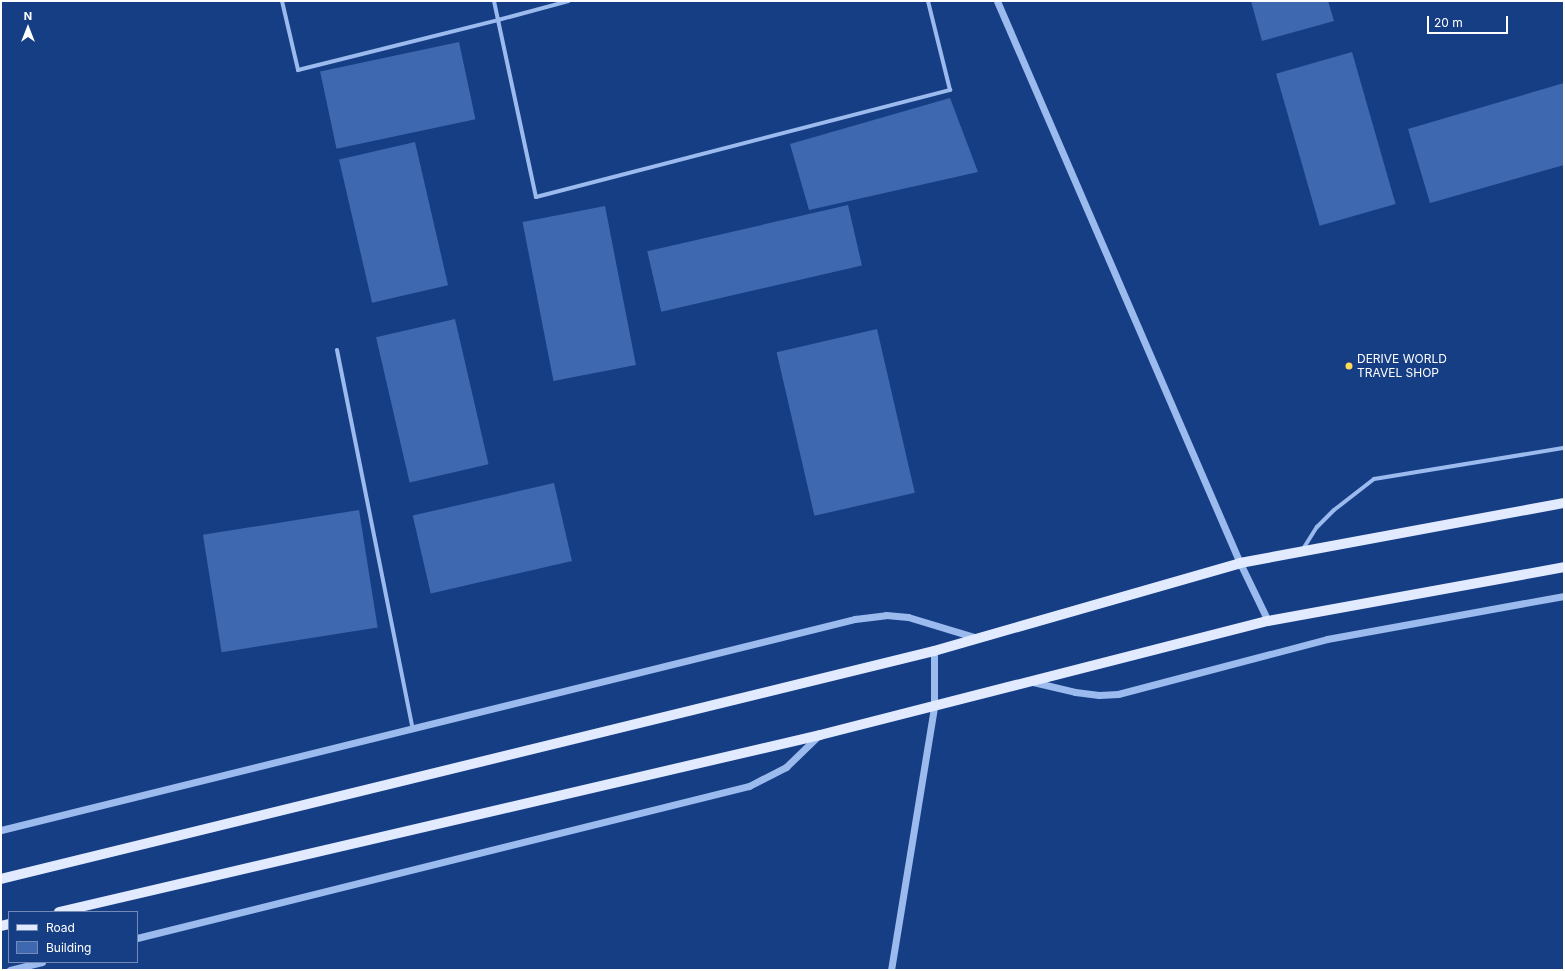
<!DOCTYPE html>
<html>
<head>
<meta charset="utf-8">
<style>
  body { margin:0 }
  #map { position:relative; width:1565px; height:971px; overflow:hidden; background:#163e85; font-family:Inter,sans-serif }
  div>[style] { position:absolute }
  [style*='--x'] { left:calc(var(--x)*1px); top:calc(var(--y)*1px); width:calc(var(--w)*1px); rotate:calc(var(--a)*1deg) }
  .building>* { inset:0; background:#3e68af; transform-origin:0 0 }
  .minor>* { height:4px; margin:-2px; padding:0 2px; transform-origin:2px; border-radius:2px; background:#9bbaed }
  .tertiary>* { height:7px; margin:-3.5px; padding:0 3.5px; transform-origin:3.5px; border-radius:3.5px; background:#9bbaed }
  .primary>* { height:10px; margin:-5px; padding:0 5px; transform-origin:5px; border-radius:5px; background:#e1eaff }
  .dots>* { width:11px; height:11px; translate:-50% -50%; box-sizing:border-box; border:2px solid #163e85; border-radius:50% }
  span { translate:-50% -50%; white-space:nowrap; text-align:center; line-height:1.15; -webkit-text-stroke:4px #163e85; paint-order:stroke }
  .poi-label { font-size:12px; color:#fff }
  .left { translate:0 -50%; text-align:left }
  .frame { position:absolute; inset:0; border:2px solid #fff; pointer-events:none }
  .legend { position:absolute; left:8px; top:911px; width:130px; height:52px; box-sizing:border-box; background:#163e85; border:1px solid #738bb6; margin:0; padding:5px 7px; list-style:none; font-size:12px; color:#fff }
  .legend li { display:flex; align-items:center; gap:8px; height:20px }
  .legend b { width:20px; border:1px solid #738bb6 }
  .north { position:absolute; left:8px; top:8px; width:40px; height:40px; -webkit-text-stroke:3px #163e85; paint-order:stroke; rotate:0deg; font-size:11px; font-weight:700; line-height:16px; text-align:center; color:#fff }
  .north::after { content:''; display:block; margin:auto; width:14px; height:18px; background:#fff; clip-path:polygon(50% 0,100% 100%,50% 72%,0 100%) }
  .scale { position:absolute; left:1427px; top:16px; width:81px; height:18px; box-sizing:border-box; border:2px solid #fff; border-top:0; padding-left:5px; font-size:12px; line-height:14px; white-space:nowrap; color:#fff; -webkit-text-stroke:3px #163e85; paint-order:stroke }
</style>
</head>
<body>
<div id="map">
  <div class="building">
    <i style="clip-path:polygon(1251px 1px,1328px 1px,1334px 21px,1262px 41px)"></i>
    <i style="left:459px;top:42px;width:79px;height:142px;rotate:78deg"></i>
    <i style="left:1352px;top:52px;width:158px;height:79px;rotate:74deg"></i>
    <i style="clip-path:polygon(1564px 83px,1564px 165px,1430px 203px,1408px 129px)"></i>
    <i style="clip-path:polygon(950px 98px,978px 172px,809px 210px,790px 144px)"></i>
    <i style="left:415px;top:142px;width:147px;height:78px;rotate:77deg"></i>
    <i style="left:848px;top:205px;width:62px;height:206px;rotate:77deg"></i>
    <i style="left:605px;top:206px;width:162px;height:84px;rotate:79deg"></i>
    <i style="left:455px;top:319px;width:149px;height:81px;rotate:77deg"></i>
    <i style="left:877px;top:329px;width:168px;height:103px;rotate:77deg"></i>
    <i style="left:554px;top:483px;width:80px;height:145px;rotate:77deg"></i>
    <i style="left:359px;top:510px;width:119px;height:158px;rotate:81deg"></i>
  </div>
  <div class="minor">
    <i style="--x:282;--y:1;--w:71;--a:76.9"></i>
    <i style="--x:298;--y:70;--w:206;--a:-14"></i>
    <i style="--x:498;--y:20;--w:181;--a:77.9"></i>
    <i style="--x:536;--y:197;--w:428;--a:-14.5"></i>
    <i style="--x:950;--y:90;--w:92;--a:-103.9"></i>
    <i style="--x:494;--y:1;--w:19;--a:78"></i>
    <i style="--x:498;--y:20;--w:73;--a:-15"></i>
    <i style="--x:337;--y:350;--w:384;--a:78.7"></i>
    <i style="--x:1303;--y:549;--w:26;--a:-58"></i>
    <i style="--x:1317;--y:527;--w:24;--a:-45"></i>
    <i style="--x:1334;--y:510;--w:51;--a:-37.8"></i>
    <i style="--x:1374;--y:479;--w:193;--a:-9.3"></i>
  </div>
  <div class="tertiary">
    <i style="--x:997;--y:1;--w:612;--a:66.62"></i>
    <i style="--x:1240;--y:563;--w:64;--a:64.2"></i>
    <i style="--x:1033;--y:682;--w:43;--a:13.4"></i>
    <i style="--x:1075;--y:692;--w:24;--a:7"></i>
    <i style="--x:1099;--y:695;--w:19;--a:-3"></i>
    <i style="--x:1118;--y:694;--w:216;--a:-14.7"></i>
    <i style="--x:1327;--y:639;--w:241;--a:-10.3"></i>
    <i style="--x:1;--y:830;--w:880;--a:-13.88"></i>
    <i style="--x:855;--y:619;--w:31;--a:-7"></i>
    <i style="--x:886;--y:615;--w:22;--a:5"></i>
    <i style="--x:908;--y:617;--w:72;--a:16.9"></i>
    <i style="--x:137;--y:938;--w:631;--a:-13.95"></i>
    <i style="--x:749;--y:786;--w:42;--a:-27.2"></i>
    <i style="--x:786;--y:767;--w:45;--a:-44.1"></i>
    <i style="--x:10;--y:970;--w:33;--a:-14"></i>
    <i style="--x:891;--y:970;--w:267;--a:-80.7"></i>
    <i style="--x:934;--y:706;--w:55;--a:-90"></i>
  </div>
  <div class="primary">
    <i style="--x:1;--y:879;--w:960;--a:-13.73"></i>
    <i style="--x:934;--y:651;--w:318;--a:-16"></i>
    <i style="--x:1240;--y:563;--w:330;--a:-10.5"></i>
    <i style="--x:59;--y:912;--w:781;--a:-13.09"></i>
    <i style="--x:820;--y:735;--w:462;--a:-14.3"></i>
    <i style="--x:1268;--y:621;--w:301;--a:-10.3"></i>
    <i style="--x:1;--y:926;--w:8;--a:-14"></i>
  </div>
  <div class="dots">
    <i style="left:1349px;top:366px;background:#ffdb57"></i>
  </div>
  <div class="poi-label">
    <span class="left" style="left:1357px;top:366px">DERIVE WORLD<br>TRAVEL SHOP</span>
  </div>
  <div class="frame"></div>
  <ul class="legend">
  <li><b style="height:5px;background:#e1eaff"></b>Road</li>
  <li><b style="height:11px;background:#3e68af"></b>Building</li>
  </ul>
  <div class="north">N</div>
  <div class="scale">20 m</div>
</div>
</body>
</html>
